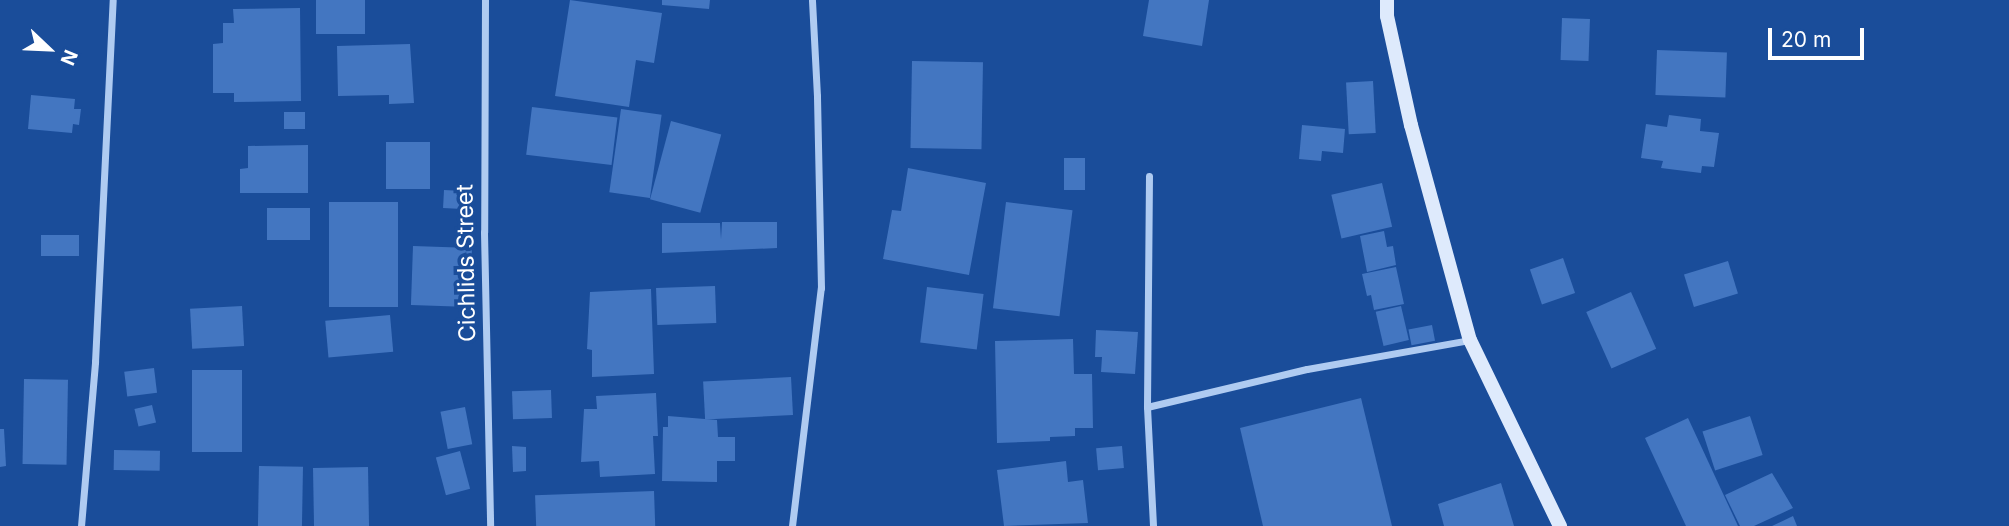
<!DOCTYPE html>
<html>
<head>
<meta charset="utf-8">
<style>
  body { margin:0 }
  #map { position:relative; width:2009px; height:526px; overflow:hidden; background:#1a4d9a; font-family:Inter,sans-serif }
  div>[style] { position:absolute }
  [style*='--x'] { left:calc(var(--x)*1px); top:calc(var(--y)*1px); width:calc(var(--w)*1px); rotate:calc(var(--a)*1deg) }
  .building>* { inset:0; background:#4376c1; transform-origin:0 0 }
  .minor>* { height:7px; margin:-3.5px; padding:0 3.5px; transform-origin:3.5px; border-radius:3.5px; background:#afcbf1 }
  .secondary>* { height:14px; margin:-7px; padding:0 7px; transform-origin:7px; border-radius:7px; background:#deeafc }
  span { translate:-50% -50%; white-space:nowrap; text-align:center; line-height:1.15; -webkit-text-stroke:7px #1a4d9a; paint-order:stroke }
  .street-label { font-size:23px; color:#fff }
  .north { position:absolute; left:14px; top:14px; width:70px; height:70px; -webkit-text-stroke:5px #1a4d9a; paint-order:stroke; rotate:113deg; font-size:19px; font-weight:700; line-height:28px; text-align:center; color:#fff }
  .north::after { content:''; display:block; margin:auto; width:24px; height:32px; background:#fff; clip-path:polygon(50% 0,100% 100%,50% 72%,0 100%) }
  .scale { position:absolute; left:1768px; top:28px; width:96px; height:32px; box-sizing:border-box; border:4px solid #fff; border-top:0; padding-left:9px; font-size:21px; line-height:24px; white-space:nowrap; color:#fff; -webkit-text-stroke:5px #1a4d9a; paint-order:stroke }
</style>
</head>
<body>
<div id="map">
  <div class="building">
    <i style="left:316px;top:0;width:49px;height:34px"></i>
    <i style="clip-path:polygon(570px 0,662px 13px,654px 63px,636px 60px,629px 107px,555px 96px)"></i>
    <i style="clip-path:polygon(662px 0,710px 0,709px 9px,662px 5px)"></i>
    <i style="clip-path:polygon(1149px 0,1209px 0,1202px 46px,1143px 36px)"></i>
    <i style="clip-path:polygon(300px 8px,301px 101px,234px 102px,234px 93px,213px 93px,213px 44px,223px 43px,223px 23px,234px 23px,233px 9px)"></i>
    <i style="left:1562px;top:18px;width:28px;height:42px;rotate:2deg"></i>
    <i style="clip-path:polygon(410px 44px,414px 103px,389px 104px,389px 95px,338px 96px,337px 46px)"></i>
    <i style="left:1657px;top:50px;width:70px;height:45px;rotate:2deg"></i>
    <i style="left:912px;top:61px;width:71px;height:87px;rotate:1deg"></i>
    <i style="left:1373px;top:81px;width:52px;height:27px;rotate:87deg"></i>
    <i style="clip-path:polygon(31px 95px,75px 99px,74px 109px,81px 109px,79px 125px,73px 124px,72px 133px,28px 129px)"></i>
    <i style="left:532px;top:107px;width:86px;height:48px;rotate:7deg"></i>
    <i style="left:621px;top:109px;width:41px;height:84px;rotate:8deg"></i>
    <i style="left:284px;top:112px;width:21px;height:17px"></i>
    <i style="clip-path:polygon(1669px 115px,1701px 119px,1700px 131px,1719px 133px,1714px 167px,1702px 166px,1701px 173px,1661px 168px,1663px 161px,1641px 158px,1646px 124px,1667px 127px)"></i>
    <i style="left:671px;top:121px;width:52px;height:81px;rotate:15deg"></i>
    <i style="clip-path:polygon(1302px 125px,1345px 129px,1343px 153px,1322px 151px,1321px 161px,1299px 159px)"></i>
    <i style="left:430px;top:142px;width:47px;height:44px;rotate:90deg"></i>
    <i style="clip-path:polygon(308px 145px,308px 193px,240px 193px,240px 169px,248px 168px,248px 146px)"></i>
    <i style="left:1064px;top:158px;width:21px;height:32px"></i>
    <i style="clip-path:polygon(908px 168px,986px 183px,969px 275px,883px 259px,892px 210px,901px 211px)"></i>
    <i style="left:1382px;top:183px;width:45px;height:52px;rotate:77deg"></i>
    <i style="left:444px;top:190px;width:19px;height:18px;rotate:3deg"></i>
    <i style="left:398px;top:202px;width:105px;height:69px;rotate:90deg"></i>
    <i style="left:1006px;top:202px;width:67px;height:107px;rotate:7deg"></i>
    <i style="left:267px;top:208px;width:43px;height:32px"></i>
    <i style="clip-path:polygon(722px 222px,777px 222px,777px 248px,662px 253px,662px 223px,720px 223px,721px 239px)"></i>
    <i style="clip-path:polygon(1384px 231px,1387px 247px,1393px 246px,1396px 265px,1367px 272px,1360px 236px)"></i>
    <i style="left:41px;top:235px;width:38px;height:21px"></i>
    <i style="left:413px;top:246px;width:59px;height:59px;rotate:2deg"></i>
    <i style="left:1563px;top:258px;width:37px;height:35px;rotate:71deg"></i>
    <i style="left:1728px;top:261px;width:34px;height:46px;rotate:73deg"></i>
    <i style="clip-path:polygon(1396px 267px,1404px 304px,1374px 310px,1371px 295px,1367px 296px,1362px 274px)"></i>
    <i style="left:715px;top:286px;width:37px;height:59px;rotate:88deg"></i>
    <i style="left:927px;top:287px;width:57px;height:56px;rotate:7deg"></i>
    <i style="clip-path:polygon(651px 289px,654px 374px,592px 377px,592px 350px,587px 349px,590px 292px)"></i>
    <i style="left:1631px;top:292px;width:62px;height:49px;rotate:66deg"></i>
    <i style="left:242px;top:306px;width:40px;height:52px;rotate:87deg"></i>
    <i style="left:1401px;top:306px;width:35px;height:26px;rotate:77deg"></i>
    <i style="left:390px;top:315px;width:37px;height:65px;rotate:85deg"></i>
    <i style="left:1432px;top:325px;width:16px;height:24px;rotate:79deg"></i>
    <i style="clip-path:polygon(1096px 330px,1138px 332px,1135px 374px,1101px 372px,1102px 357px,1095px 357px)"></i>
    <i style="clip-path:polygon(1073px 339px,1074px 374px,1092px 374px,1093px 428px,1075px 428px,1075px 436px,1050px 437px,1050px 441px,997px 443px,995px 341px)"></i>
    <i style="left:154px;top:368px;width:25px;height:30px;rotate:83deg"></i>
    <i style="left:192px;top:370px;width:50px;height:82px"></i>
    <i style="left:791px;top:377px;width:38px;height:88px;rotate:87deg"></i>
    <i style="left:24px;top:379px;width:44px;height:85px;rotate:1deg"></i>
    <i style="left:551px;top:390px;width:28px;height:39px;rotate:88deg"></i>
    <i style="clip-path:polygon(656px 393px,658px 436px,653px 436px,655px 474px,600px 477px,599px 461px,581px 462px,584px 409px,597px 409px,596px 396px)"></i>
    <i style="clip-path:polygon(1361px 398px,1392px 526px,1263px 526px,1240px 428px)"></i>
    <i style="left:152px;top:405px;width:18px;height:18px;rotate:77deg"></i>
    <i style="left:465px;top:407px;width:38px;height:25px;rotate:79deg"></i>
    <i style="clip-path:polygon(668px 416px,717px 420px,718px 437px,735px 437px,735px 461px,717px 461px,717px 482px,662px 481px,663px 427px,668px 427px)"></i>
    <i style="left:1750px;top:416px;width:41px;height:50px;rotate:72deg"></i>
    <i style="clip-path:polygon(1688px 418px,1738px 526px,1686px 526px,1645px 438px)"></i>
    <i style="clip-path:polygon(0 429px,4px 429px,6px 466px,0 467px)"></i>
    <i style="clip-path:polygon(512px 446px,526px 447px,526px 471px,513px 472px)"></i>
    <i style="left:1122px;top:446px;width:22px;height:26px;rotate:85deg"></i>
    <i style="left:114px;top:450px;width:46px;height:20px;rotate:1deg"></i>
    <i style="left:460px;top:451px;width:39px;height:25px;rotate:75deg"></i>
    <i style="clip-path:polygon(1066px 461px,1068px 482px,1083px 480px,1088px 523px,1004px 526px,997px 470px)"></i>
    <i style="left:259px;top:466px;width:44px;height:60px;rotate:1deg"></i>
    <i style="left:368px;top:467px;width:59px;height:55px;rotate:89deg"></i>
    <i style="clip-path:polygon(1772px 473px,1793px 508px,1754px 526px,1740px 526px,1725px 495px)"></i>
    <i style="clip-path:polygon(1501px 483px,1514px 526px,1444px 526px,1438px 504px)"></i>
    <i style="left:654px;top:491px;width:35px;height:119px;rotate:88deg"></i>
    <i style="clip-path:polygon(1793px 516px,1797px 526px,1772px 526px)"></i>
  </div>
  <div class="minor">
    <i style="--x:485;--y:0;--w:232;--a:90.2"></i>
    <i style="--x:484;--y:232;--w:294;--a:88.8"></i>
    <i style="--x:1149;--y:176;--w:231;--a:90.5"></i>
    <i style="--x:1147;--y:407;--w:119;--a:87.1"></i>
    <i style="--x:1147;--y:407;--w:164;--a:-13.4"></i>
    <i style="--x:1307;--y:369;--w:166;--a:-10.1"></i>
    <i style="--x:81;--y:526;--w:165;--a:-85.1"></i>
    <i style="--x:95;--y:362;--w:362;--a:-87.2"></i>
    <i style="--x:792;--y:526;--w:240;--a:-83.1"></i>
    <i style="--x:821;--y:288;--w:192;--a:-91.2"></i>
    <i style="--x:817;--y:96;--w:96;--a:-93"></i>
  </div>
  <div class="secondary">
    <i style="--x:1387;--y:0;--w:16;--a:90"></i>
    <i style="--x:1387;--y:16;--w:112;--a:77.6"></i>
    <i style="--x:1411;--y:125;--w:223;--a:74.7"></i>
    <i style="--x:1470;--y:340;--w:207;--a:64.2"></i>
  </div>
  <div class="street-label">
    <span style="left:466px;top:263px;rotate:-91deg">Cichlids Street</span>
  </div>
  <div class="north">N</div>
  <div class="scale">20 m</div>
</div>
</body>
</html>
